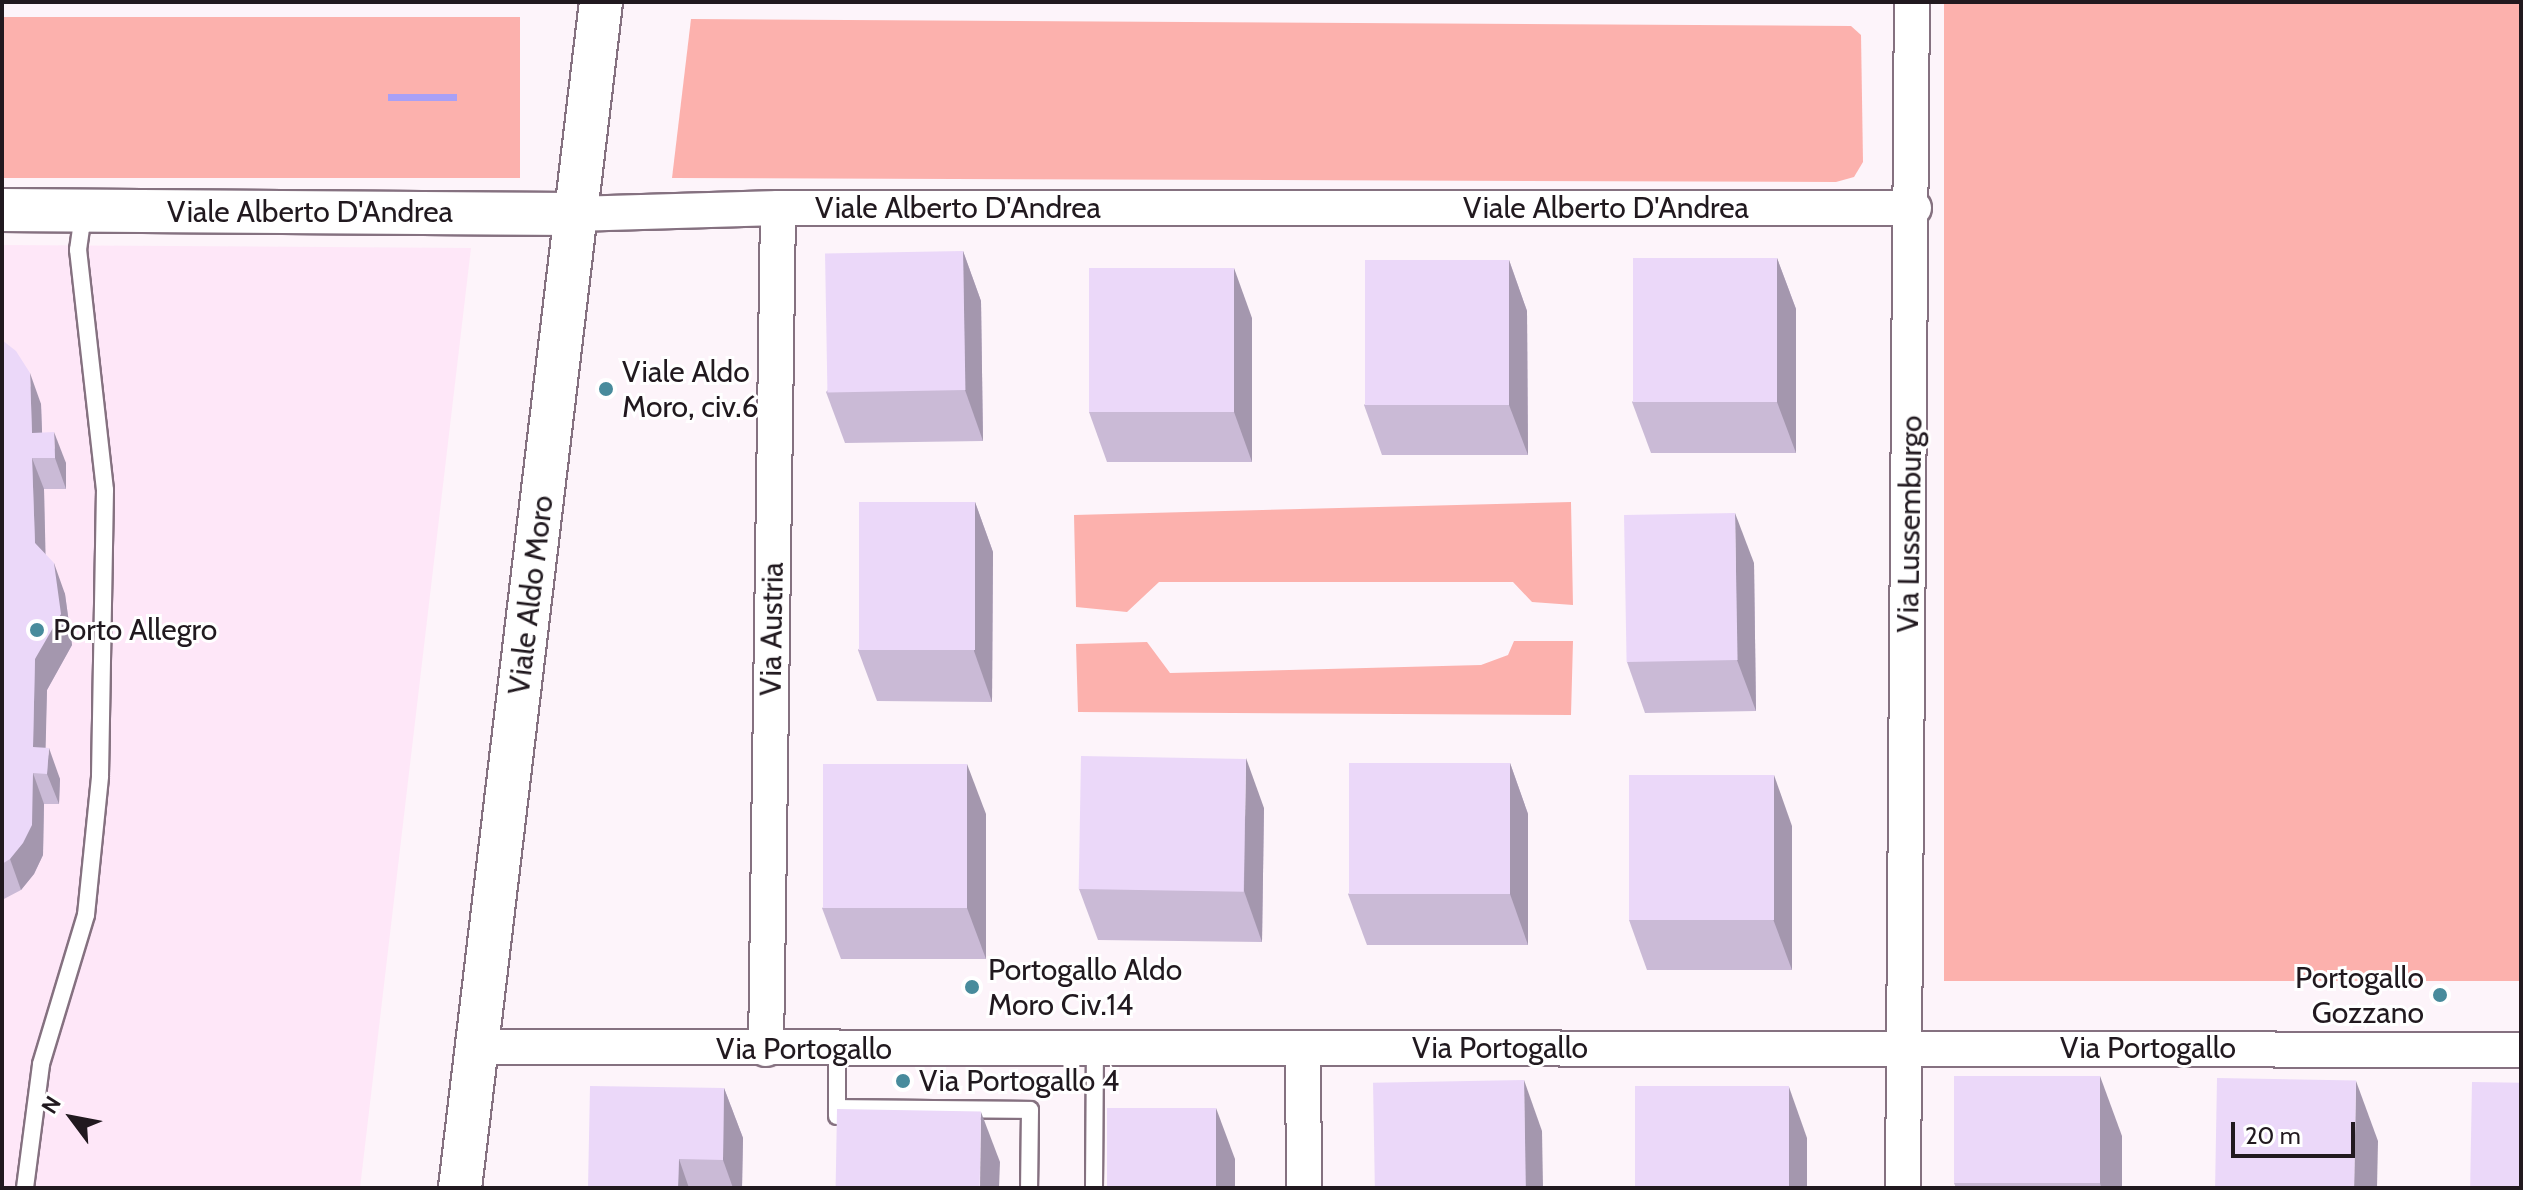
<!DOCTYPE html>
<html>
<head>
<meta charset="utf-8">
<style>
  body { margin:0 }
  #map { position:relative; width:2523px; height:1190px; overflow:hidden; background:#fdf4fa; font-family:Cabin,sans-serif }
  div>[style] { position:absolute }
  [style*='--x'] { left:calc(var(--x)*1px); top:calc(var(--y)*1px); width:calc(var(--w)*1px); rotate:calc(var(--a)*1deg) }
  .built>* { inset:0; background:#fee7f8 }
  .green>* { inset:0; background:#fcb1ad; transform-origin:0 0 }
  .water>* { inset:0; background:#a8a0f6; transform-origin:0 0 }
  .roads { filter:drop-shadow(2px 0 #857180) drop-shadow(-2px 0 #857180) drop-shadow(0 2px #857180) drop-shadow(0 -2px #857180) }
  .service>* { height:16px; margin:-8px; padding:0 8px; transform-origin:8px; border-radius:8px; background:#fff }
  .minor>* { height:34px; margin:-17px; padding:0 17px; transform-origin:17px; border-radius:17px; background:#fff }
  .tertiary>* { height:42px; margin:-21px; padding:0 21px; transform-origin:21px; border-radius:21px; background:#fff }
  .wall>* { inset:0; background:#cabad6 }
  .shaded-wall>* { inset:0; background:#a497ae }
  .building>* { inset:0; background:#ebd8f9; transform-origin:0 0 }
  .dots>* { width:22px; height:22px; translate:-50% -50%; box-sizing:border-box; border:4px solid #fff; border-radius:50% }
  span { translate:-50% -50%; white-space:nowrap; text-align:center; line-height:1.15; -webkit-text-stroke:6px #fff; paint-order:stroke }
  .street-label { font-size:30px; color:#21191f }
  .poi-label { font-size:30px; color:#21191f }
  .left { translate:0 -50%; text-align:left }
  .right { translate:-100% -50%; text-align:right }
  .frame { position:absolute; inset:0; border:4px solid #21191f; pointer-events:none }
  .north { position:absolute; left:32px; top:1078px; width:80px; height:80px; -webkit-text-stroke:6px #fff; paint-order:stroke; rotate:302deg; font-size:22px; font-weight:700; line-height:32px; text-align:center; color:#21191f }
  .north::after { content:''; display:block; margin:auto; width:28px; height:36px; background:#21191f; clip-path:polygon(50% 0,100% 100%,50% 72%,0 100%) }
  .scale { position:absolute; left:2231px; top:1122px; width:124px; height:36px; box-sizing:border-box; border:4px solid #21191f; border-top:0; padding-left:10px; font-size:24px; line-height:28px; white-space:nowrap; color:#21191f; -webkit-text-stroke:6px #fff; paint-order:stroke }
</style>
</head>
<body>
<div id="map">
  <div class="built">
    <i style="clip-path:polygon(2px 245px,471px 248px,360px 1188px,2px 1188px)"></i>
  </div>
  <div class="green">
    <i style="left:1944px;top:2px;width:577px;height:979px"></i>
    <i style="left:2px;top:17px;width:518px;height:161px"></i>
    <i style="clip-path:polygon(691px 19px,1851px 26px,1861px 35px,1863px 162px,1854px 177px,1836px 182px,672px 178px)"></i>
    <i style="clip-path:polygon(1571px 502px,1573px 605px,1532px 602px,1513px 582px,1159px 582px,1127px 612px,1076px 607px,1074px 515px)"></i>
    <i style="clip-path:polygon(1514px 641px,1573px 641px,1571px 715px,1078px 712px,1076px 644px,1147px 642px,1170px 673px,1481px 665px,1508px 655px)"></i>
  </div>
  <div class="water">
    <i style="left:388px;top:94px;width:69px;height:7px"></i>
  </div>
  <div class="roads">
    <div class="service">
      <i style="--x:837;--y:1108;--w:193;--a:0.6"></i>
      <i style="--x:1030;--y:1110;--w:78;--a:90.7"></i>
      <i style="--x:837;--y:1116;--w:67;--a:-90"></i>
      <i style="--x:25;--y:1188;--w:125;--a:-82.6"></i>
      <i style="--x:41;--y:1064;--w:156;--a:-73.2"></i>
      <i style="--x:86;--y:915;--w:140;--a:-84.2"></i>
      <i style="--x:100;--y:776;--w:286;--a:-89"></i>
      <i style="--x:105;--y:490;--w:242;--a:-96.4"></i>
      <i style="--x:78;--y:250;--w:22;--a:-82"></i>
      <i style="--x:81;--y:228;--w:17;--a:-50"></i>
      <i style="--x:1094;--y:1188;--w:138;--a:-89.6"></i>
    </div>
    <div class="minor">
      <i style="--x:574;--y:214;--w:204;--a:-1.7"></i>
      <i style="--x:778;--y:208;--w:1136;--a:0"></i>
      <i style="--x:478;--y:1047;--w:2043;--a:0.08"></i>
      <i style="--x:766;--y:1049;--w:841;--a:-89.18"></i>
      <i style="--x:1303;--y:1049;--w:139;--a:89.6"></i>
      <i style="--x:1903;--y:1188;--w:1186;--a:-89.57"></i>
    </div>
    <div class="tertiary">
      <i style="--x:2;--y:210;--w:572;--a:0.4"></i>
      <i style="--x:460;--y:1188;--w:1194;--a:-83.22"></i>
    </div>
  </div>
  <div class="wall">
    <i style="clip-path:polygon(963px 251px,981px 301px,983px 441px,845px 443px,826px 392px)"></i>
    <i style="clip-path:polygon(1777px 258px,1796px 309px,1796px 453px,1651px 453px,1632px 402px)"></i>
    <i style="clip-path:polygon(1509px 260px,1527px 311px,1528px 455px,1382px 455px,1364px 405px)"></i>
    <i style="clip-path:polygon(1252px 318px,1252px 462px,1107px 462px,1089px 412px)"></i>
    <i style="clip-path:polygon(2px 340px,41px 404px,42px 433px,66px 463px,66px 489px,44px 489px,45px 554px,65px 594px,72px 645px,47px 690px,45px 748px,60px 779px,59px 804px,44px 804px,43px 855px,34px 874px,21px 890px,2px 900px)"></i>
    <i style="clip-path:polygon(975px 502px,993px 552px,992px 702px,877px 701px,858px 650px)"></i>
    <i style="clip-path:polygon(1754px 563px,1756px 711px,1645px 713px,1627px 662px)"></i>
    <i style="clip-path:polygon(1510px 763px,1528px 814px,1528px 945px,1367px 945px,1348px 894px)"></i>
    <i style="clip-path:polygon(1264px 808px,1262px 942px,1098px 940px,1079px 889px)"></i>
    <i style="clip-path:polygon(986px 814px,986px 959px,841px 959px,822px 908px)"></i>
    <i style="clip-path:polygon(1792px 826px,1792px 970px,1647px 970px,1629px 920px)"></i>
    <i style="clip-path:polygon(724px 1088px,743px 1138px,742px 1188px,588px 1188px)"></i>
    <i style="clip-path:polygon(2122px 1136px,2122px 1188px,1956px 1188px,1954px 1183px)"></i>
  </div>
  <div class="shaded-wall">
    <i style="clip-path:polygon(963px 251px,981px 301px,983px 441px,965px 390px)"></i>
    <i style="clip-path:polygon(1777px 258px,1796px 309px,1796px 453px,1777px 402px)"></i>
    <i style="clip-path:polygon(1509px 260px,1527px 311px,1528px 455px,1509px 405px)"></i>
    <i style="clip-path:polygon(1234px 268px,1252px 318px,1252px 462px,1234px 412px)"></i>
    <i style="clip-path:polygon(30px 373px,41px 404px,43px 458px,32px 433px)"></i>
    <i style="clip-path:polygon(54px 432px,66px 463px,66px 489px,55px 458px)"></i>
    <i style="clip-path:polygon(32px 458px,44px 489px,46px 573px,35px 543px)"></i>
    <i style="clip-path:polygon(975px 502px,993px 552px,992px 702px,974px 651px)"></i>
    <i style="clip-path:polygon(1735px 513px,1754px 563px,1756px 711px,1737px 660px)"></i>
    <i style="clip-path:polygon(54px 563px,65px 594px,72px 645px,47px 690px,45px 774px,33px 747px,35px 659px)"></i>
    <i style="clip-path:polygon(49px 748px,60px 779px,59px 804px,47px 774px)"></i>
    <i style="clip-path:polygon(1246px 758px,1264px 808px,1262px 942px,1244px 891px)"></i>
    <i style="clip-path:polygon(1510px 763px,1528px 814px,1528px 945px,1510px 894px)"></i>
    <i style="clip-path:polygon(967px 764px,986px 814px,986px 959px,967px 908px)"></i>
    <i style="clip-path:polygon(33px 773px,44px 804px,43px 855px,34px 874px,21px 890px,10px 859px)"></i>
    <i style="clip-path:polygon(1774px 775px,1792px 826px,1792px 970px,1773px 919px)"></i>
    <i style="clip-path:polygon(2100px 1076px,2122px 1136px,2122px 1188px,2101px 1188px,2100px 1183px)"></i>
    <i style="clip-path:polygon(1524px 1080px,1542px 1131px,1543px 1188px,1525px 1188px)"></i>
    <i style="clip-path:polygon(2356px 1081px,2378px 1141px,2377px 1188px,2354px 1188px)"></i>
    <i style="clip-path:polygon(1789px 1087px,1807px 1138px,1807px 1188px,1788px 1188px)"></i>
    <i style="clip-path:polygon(724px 1088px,743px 1138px,742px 1188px,733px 1188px,723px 1160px)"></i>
    <i style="clip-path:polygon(1216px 1108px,1235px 1159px,1235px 1188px,1216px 1188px)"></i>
    <i style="clip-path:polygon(981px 1112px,1000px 1162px,999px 1188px,980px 1188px)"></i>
    <i style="clip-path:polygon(679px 1159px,689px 1188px,678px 1188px)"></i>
  </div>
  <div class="building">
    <i style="left:963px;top:251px;width:139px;height:138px;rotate:89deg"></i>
    <i style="left:1633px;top:258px;width:144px;height:144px"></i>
    <i style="left:1509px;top:260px;width:145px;height:144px;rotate:90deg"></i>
    <i style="left:1089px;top:268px;width:145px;height:144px"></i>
    <i style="clip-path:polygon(2px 340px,16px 351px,30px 373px,32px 433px,54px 432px,55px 458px,32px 458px,35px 543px,54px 563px,61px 614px,35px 659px,33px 747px,49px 748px,47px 774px,33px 773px,32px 825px,23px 843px,10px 859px,2px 864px)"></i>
    <i style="left:859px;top:502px;width:116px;height:148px"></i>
    <i style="left:1735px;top:513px;width:147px;height:111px;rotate:89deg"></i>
    <i style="left:1081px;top:756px;width:165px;height:133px;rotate:1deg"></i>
    <i style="left:1349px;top:763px;width:161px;height:131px"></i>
    <i style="left:823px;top:764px;width:144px;height:144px"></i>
    <i style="left:1629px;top:775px;width:145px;height:145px"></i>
    <i style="left:1954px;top:1076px;width:146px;height:107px"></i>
    <i style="left:2217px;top:1078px;width:139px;height:110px;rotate:1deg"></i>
    <i style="left:1524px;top:1080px;width:108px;height:151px;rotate:89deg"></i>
    <i style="left:2472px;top:1082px;width:49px;height:106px;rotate:1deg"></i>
    <i style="clip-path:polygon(590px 1086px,724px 1088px,723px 1160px,679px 1159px,678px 1188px,588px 1188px)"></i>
    <i style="left:1635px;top:1086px;width:154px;height:102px"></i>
    <i style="left:1216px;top:1108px;width:80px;height:109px;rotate:90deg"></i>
    <i style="left:837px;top:1109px;width:144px;height:79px;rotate:1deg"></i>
  </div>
  <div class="dots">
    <i style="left:606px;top:389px;background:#488b9c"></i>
    <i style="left:37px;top:630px;background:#488b9c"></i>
    <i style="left:972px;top:987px;background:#488b9c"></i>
    <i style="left:2440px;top:995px;background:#488b9c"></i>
    <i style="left:903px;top:1081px;background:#488b9c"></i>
  </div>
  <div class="street-label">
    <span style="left:958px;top:208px">Viale Alberto D'Andrea</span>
    <span style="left:1606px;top:208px">Viale Alberto D'Andrea</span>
    <span style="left:310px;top:212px">Viale Alberto D'Andrea</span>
    <span style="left:1910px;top:524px;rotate:-89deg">Via Lussemburgo</span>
    <span style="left:531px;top:595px;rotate:-83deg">Viale Aldo Moro</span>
    <span style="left:772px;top:629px;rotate:-89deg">Via Austria</span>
    <span style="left:1500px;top:1048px">Via Portogallo</span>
    <span style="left:2148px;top:1048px">Via Portogallo</span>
    <span style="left:804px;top:1049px">Via Portogallo</span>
  </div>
  <div class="poi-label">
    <span class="left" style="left:622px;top:389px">Viale Aldo<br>Moro, civ.6</span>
    <span class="left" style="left:53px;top:630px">Porto Allegro</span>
    <span class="left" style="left:988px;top:987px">Portogallo Aldo<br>Moro Civ.14</span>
    <span class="right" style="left:2424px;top:995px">Portogallo<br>Gozzano</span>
    <span class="left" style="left:919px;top:1081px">Via Portogallo 4</span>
  </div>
  <div class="frame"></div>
  <div class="north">N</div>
  <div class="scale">20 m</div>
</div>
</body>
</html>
